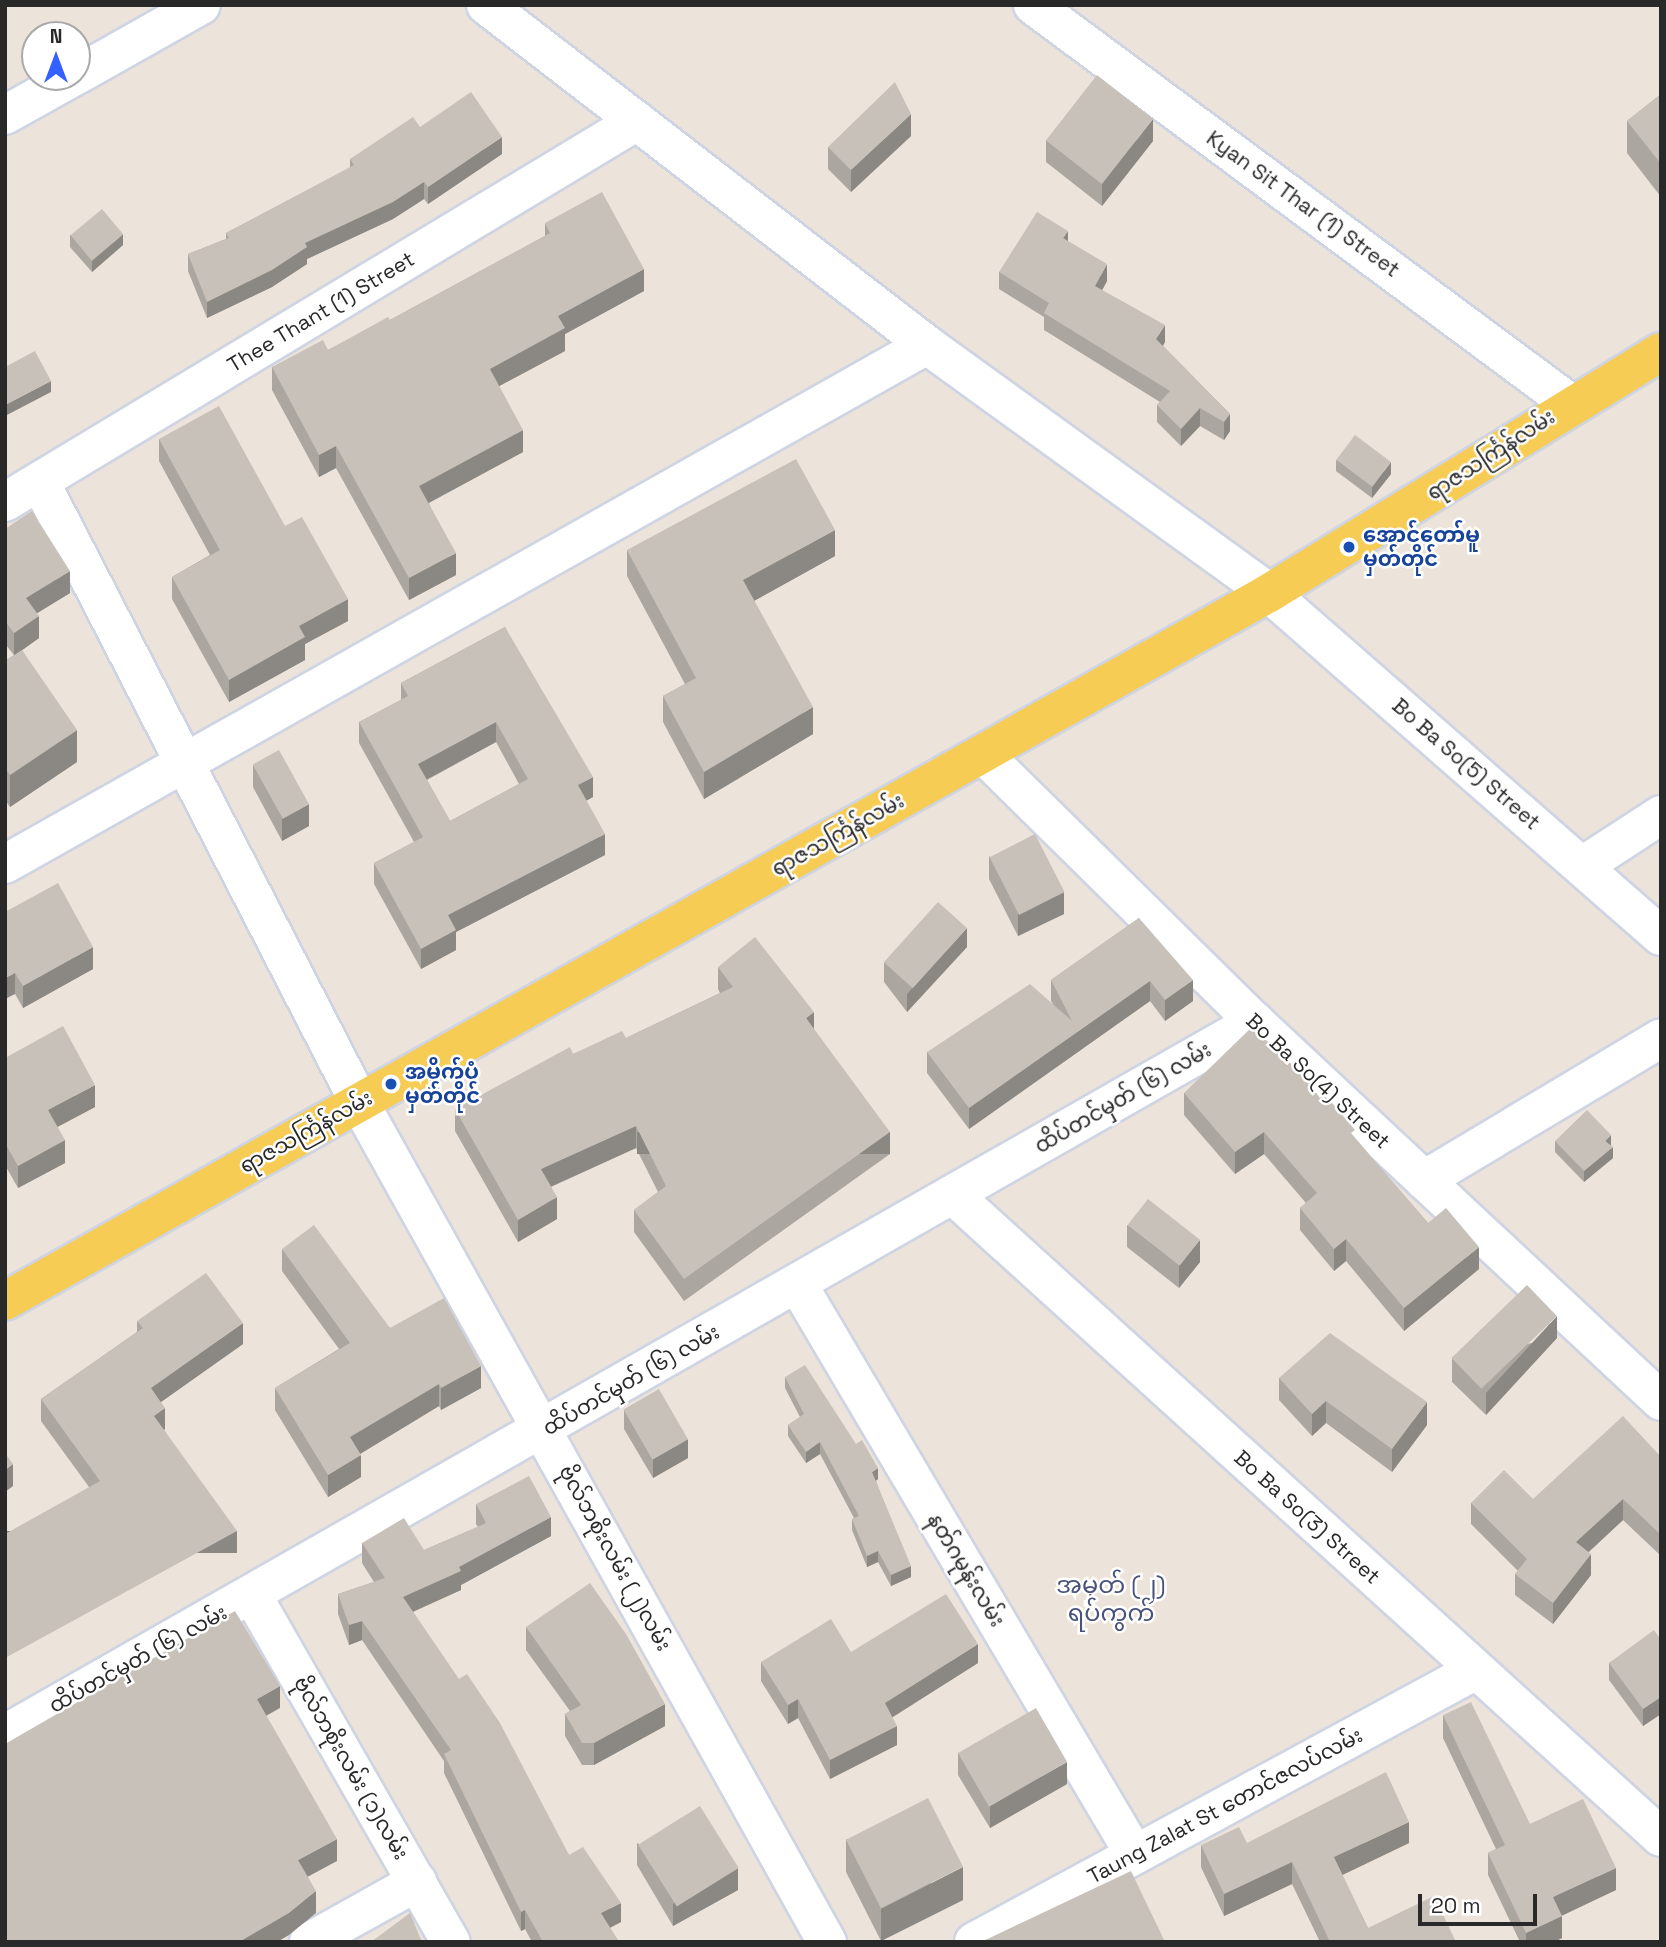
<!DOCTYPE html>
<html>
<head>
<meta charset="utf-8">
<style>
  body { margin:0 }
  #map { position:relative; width:1666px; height:1947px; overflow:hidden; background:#ece4da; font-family:"Space Grotesk","Noto Sans Myanmar",sans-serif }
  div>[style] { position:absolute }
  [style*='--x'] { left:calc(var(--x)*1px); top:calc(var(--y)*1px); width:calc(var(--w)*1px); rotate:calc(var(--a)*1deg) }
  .roads { filter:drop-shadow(2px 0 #cfd4e3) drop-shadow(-2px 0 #cfd4e3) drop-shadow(0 2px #cfd4e3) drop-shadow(0 -2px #cfd4e3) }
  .street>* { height:38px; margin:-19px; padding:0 19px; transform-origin:19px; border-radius:19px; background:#fff }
  .primary>* { height:38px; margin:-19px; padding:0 19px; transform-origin:19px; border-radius:19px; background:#f6cc55 }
  .wall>* { inset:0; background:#aba6a0 }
  .shaded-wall>* { inset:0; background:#8b8782; transform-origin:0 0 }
  .building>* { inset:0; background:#c7c1ba; transform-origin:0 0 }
  .dots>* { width:19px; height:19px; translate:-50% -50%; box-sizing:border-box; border:4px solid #fff; border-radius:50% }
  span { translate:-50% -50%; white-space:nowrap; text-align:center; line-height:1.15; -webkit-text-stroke:5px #fff; paint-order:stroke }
  .street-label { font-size:21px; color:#292929 }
  .transit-label { font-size:21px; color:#164399; font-weight:700 }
  .left { translate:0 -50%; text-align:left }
  .quarter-label { font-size:24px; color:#48527b }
  .frame { position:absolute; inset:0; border:7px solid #292929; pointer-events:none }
  .north { position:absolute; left:21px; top:21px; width:70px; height:70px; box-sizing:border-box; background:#fff; border:2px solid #a9a9a9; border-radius:50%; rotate:0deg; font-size:19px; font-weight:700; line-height:28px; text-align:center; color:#292929 }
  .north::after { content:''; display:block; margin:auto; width:24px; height:32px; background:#3460ff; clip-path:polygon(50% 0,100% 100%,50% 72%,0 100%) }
  .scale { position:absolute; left:1418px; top:1894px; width:119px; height:32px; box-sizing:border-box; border:4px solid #292929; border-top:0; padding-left:9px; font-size:21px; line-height:24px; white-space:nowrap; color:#292929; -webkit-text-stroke:5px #fff; paint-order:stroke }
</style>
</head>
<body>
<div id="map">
  <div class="roads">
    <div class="street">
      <i style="--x:486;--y:5;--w:557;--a:37.63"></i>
      <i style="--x:927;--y:345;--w:422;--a:35.9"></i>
      <i style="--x:1269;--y:593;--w:521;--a:41.19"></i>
      <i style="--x:1033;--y:5;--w:670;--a:36.56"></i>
      <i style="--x:77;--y:75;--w:142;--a:-29.4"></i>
      <i style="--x:5;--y:115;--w:78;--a:-29.2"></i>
      <i style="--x:40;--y:482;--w:697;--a:62.77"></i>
      <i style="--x:359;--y:1102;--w:962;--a:60.88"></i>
      <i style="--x:5;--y:502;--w:738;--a:-31.08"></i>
      <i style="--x:983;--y:754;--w:382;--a:44.6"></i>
      <i style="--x:1255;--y:1022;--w:555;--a:43.03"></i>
      <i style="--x:5;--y:864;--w:1058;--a:-29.38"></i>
      <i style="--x:1584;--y:865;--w:92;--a:-33"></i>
      <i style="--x:1424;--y:1180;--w:276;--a:-30.9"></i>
      <i style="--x:954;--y:1196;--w:954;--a:42.2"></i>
      <i style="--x:798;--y:1285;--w:662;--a:59.41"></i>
      <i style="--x:252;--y:1595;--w:400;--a:60.2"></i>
      <i style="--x:5;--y:1734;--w:1439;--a:-29.67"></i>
      <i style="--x:309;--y:1942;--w:124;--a:-29.1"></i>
      <i style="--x:974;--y:1942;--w:571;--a:-28.45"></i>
    </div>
    <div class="primary">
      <i style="--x:5;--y:1301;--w:1449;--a:-29.25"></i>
      <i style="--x:1269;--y:593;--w:460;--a:-31.6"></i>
    </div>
  </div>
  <div class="wall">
    <i style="clip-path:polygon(1661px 94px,1661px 197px,1627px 153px,1627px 121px)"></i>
    <i style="clip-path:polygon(420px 127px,502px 154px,428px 204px,424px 199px,393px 219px,307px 259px,307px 264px,272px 287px,207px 318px,188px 271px,188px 254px,226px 239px,226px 233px,350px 168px,350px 159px)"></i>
    <i style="clip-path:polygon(911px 136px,851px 192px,828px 169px,828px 147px)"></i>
    <i style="clip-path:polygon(1046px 140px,1153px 141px,1102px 206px,1046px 162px)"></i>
    <i style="clip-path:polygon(545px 223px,644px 291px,565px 334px,565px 351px,499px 386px,523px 452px,429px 503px,456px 575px,409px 600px,336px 468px,319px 477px,272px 390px,272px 367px,328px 350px,390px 320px,545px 236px)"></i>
    <i style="clip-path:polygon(70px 235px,123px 245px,92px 272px,70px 247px)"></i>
    <i style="clip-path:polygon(1068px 241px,1107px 281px,1102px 290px,1165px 342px,1163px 346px,1230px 414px,1230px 431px,1224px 440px,1200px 426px,1181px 446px,1157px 422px,1157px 405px,1160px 402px,1044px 330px,1044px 317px,999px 289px,999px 272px)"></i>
    <i style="clip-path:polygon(159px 439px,285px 526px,348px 621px,305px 644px,305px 660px,229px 702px,172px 599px,172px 577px,210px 555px,159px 461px)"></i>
    <i style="clip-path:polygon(1336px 460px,1391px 474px,1372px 498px,1336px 471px)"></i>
    <i style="clip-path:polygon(5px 529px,70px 593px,37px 613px,39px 638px,22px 650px,77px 762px,10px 807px,5px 800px,5px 661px,14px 655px,5px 644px)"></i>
    <i style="clip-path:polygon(627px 550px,835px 556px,754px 601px,813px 734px,704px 799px,663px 722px,663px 696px,685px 684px,627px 576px)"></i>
    <i style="clip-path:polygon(evenodd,505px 627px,593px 797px,586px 801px,605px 855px,456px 932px,456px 950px,421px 969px,374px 884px,374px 863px,414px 842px,359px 743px,359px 722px,401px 700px,401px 683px,505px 627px,496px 742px,519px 784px,450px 821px,427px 780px,496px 742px)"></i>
    <i style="clip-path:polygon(253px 765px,309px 826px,282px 841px,253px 787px)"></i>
    <i style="clip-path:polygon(989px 856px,1064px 914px,1018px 936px,989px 879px)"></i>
    <i style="clip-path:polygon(5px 912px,93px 969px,23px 1008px,15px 994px)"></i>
    <i style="clip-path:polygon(1139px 918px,1193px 1001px,1165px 1021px,1150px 1001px,969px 1129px,927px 1073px,927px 1052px,1053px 1004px,1051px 1001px,1051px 980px)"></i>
    <i style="clip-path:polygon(967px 947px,907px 1012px,884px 982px,884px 963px)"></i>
    <i style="clip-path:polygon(718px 967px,814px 1029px,890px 1154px,684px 1301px,634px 1232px,634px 1210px,658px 1192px,636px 1148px,551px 1187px,557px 1219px,518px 1242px,455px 1131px,455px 1109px,573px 1054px,626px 1038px,720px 993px,718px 989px)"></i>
    <i style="clip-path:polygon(5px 1058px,95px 1107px,57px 1127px,65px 1163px,18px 1188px,5px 1165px)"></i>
    <i style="clip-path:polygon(1184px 1093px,1320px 1098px,1428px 1223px,1479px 1269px,1404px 1331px,1346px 1261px,1334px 1271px,1300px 1230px,1300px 1208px,1306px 1203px,1264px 1154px,1235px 1174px,1184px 1115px)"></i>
    <i style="clip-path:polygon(1555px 1141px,1611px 1146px,1613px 1158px,1584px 1182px,1555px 1152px)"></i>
    <i style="clip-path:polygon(1127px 1225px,1200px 1262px,1179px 1288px,1127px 1247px)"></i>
    <i style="clip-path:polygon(282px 1249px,390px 1328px,481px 1388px,441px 1410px,439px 1406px,360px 1454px,361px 1477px,328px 1497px,275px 1410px,275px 1388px,339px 1349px,282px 1271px)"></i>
    <i style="clip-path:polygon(137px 1321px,243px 1344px,161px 1402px,165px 1429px,164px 1430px,237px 1553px,89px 1487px,41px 1421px,41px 1399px,137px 1332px)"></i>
    <i style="clip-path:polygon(1557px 1338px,1486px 1415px,1452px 1382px,1452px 1359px)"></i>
    <i style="clip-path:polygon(785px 1377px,878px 1479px,876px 1481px,911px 1577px,891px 1586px,878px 1562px,867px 1567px,852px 1530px,852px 1519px,854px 1518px,820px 1454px,806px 1463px,788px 1436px,788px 1425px,800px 1417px,785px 1388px)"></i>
    <i style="clip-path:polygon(1279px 1378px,1427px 1425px,1392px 1472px,1326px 1423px,1312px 1436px,1279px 1400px)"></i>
    <i style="clip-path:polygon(624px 1410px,688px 1458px,653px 1478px,624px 1429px)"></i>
    <i style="clip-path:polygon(1661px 1457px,1661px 1556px,1623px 1520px,1588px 1552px,1591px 1575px,1553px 1624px,1515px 1595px,1515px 1574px,1518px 1571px,1471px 1524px,1471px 1503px,1533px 1499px)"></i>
    <i style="clip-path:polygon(476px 1504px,551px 1536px,461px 1585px,461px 1590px,413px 1612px,569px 1855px,621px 1922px,610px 1928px,619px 1942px,532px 1942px,525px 1929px,521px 1931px,444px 1773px,444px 1761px,362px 1640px,349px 1645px,338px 1614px,338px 1594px,374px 1582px,362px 1563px,362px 1543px,424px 1550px,478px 1527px,476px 1524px)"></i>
    <i style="clip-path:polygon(526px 1627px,665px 1726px,594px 1765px,582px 1765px,565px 1736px,565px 1714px,570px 1711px,526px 1650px)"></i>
    <i style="clip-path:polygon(1661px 1640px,1661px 1714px,1643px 1726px,1609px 1680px,1609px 1663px)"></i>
    <i style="clip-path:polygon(851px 1652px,978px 1663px,892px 1717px,897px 1745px,830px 1779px,798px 1718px,788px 1724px,761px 1681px,761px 1662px)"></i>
    <i style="clip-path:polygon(1443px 1715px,1530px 1824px,1616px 1890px,1561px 1915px,1562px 1938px,1554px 1942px,1520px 1942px,1488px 1875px,1488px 1853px,1496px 1849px,1443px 1738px)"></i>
    <i style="clip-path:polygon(958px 1753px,1067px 1784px,990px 1828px,958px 1775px)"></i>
    <i style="clip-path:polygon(846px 1839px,963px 1900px,881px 1941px,846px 1872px)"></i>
    <i style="clip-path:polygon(637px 1843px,738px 1890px,673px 1926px,637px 1865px)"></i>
    <i style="clip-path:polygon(1247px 1843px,1409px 1843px,1342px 1875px,1368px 1928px,1456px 1942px,1320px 1942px,1292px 1884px,1224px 1916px,1201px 1867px,1201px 1845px)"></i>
  </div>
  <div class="shaded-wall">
    <i style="clip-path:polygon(911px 114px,911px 136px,851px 192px,851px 170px)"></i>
    <i style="clip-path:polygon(1153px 119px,1153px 141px,1102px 206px,1102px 184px)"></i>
    <i style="clip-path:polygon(502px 137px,502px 154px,428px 204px,428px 187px)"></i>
    <i style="clip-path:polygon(424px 182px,424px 199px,393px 219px,307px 259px,307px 264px,272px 287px,207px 318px,207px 302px,305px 243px)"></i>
    <i style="clip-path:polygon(1068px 231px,1068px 248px,1063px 238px)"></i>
    <i style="clip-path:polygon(123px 234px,123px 245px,92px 272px,92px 261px)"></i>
    <i style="clip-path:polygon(1107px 264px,1107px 281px,1095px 303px,1095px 286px)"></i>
    <i style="clip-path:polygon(644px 269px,644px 291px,565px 334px,565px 351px,490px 391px,490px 369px,558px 316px)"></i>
    <i style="clip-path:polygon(1165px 325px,1165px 342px,1156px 357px,1156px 339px)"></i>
    <i style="clip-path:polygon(51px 381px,51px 392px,5px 416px,5px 405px)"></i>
    <i style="clip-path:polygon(1200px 408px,1200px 426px,1181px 446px,1181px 429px)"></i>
    <i style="clip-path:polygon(1230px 414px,1230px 431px,1224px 440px,1224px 422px)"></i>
    <i style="clip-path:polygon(523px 430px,523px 452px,419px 508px,419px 486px)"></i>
    <i style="clip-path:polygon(336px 446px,336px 468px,319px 477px,319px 455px)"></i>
    <i style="clip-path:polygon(1391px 462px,1391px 474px,1372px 498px,1372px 487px)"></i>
    <i style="clip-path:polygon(835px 530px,835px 556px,743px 607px,743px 580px)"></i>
    <i style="clip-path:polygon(456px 553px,456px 575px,409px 600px,409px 578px)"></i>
    <i style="clip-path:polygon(70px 571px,70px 593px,26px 620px,26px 598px)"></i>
    <i style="clip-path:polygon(348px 599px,348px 621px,305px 644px,305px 660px,229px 702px,229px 680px,299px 626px)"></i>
    <i style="clip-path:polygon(39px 616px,39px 638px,14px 656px,14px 633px)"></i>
    <i style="clip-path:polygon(813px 707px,813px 734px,704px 799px,704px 772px)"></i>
    <i style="clip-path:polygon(496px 722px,496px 742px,418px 784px,418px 764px)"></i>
    <i style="clip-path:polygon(77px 730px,77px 762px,10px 807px,10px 775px)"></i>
    <i style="clip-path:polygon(593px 777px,593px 797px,578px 805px,578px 785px)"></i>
    <i style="clip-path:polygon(309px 804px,309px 826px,282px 841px,282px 819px)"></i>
    <i style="clip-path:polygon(605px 834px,605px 855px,456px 932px,456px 950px,421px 969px,421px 949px,448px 915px)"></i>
    <i style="clip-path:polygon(1064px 892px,1064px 914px,1018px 936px,1018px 914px)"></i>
    <i style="clip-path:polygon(967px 928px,967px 947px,907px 1012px,907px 994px)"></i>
    <i style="clip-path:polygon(93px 947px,93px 969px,23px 1008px,23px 986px)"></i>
    <i style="clip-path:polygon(15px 973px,15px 994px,5px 999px,5px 978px)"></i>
    <i style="clip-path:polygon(1193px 980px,1193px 1001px,1165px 1021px,1165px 1000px)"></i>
    <i style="clip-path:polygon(1150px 981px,1150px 1001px,969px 1129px,969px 1108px)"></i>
    <i style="clip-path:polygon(814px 1012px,814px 1034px,806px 1018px)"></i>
    <i style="clip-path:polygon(95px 1085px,95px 1107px,48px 1132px,48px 1110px)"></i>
    <i style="clip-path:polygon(636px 1126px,636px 1148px,541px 1191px,541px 1169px)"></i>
    <i style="left:890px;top:1132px;width:22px;height:253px;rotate:90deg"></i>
    <i style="clip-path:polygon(1264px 1132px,1264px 1154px,1235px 1174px,1235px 1152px)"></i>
    <i style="clip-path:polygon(1611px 1135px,1611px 1147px,1605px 1141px)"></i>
    <i style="clip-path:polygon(65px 1140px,65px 1163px,18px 1188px,18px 1166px)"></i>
    <i style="clip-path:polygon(1613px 1147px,1613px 1158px,1584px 1182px,1584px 1171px)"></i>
    <i style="clip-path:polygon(557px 1197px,557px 1219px,518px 1242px,518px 1220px)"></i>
    <i style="clip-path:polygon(1346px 1239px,1346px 1261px,1334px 1271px,1334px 1249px)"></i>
    <i style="clip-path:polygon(1200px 1240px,1200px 1262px,1179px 1288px,1179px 1265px)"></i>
    <i style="clip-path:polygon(1479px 1247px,1479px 1269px,1404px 1331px,1404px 1308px)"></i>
    <i style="clip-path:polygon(1557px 1316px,1557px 1338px,1486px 1415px,1486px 1393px)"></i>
    <i style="clip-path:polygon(243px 1323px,243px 1344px,151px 1409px,151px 1388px)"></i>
    <i style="clip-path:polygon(481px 1366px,481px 1388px,441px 1410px,441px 1388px)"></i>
    <i style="clip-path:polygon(439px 1384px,439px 1406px,350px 1460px,350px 1437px)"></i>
    <i style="clip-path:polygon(1326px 1401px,1326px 1423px,1312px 1436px,1312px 1414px)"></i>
    <i style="clip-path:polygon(1427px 1402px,1427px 1425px,1392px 1472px,1392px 1449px)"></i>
    <i style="clip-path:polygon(165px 1408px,165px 1429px,154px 1438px,154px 1416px)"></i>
    <i style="clip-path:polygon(688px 1439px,688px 1458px,653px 1478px,653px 1459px)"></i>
    <i style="clip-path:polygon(820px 1442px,820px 1454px,806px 1463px,806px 1452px)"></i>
    <i style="clip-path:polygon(361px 1455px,361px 1477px,328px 1497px,328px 1475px)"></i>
    <i style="clip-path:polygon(13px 1464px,13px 1486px,5px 1492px,5px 1470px)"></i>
    <i style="clip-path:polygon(878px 1468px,878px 1479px,872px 1483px,872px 1472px)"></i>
    <i style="clip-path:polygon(1623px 1499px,1623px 1520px,1576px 1564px,1576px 1542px)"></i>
    <i style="clip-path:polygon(551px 1517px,551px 1536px,461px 1585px,461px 1590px,403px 1616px,403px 1597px)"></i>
    <i style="left:237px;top:1531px;width:22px;height:264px;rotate:90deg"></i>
    <i style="clip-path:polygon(878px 1551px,878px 1562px,867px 1567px,867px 1556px)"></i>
    <i style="clip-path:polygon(1591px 1554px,1591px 1575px,1553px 1624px,1553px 1603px)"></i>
    <i style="clip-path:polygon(911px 1566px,911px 1577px,891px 1586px,891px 1575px)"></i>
    <i style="clip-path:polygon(362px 1621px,362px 1640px,349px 1645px,349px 1625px)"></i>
    <i style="clip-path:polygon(978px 1644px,978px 1663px,885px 1722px,885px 1703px)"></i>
    <i style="clip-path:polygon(280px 1686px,280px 1708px,257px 1721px,257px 1699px)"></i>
    <i style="clip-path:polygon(1661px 1697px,1661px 1714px,1643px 1726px,1643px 1709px)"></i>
    <i style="clip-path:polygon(798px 1699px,798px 1718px,788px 1724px,788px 1705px)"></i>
    <i style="clip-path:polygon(665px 1704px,665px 1726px,594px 1765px,594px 1743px)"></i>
    <i style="clip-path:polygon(897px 1726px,897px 1745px,830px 1779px,830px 1760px)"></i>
    <i style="clip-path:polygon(1067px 1762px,1067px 1784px,990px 1828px,990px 1806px)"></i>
    <i style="clip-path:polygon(1409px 1822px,1409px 1843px,1334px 1879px,1334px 1857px)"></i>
    <i style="clip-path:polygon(337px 1839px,337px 1861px,298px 1882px,298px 1860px)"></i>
    <i style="clip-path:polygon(1292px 1862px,1292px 1884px,1224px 1916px,1224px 1894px)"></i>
    <i style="clip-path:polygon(963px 1867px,963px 1900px,881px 1941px,881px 1909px)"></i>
    <i style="clip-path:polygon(738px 1868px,738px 1890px,673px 1926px,673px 1904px)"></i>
    <i style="clip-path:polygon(1616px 1868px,1616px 1890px,1553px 1920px,1553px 1897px)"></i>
    <i style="clip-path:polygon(316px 1891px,316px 1913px,289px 1935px,277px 1942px,239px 1942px)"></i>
    <i style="clip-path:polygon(621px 1903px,621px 1922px,601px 1932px,601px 1913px)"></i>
    <i style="clip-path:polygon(525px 1910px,525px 1929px,521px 1931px,521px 1912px)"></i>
    <i style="clip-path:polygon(1562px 1916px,1562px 1938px,1554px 1942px,1526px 1942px,1526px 1933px)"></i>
  </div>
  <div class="building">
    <i style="left:1097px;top:75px;width:71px;height:83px;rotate:38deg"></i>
    <i style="clip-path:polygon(895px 82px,911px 114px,851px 170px,828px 147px)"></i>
    <i style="clip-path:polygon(471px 92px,502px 137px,428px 187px,424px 182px,393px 202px,305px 243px,307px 247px,272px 270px,207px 302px,188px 254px,229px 238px,226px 233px,354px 165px,350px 159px,413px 117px,420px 127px)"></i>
    <i style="clip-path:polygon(1661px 94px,1661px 164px,1627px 121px)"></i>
    <i style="clip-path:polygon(602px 192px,644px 269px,558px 316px,565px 328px,490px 369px,523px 430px,419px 486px,456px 553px,409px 578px,336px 446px,319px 455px,272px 367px,323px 340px,328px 350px,388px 317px,390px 320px,550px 233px,545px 223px)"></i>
    <i style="left:102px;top:209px;width:33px;height:41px;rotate:50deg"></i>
    <i style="clip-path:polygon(1037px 212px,1068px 231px,1063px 238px,1107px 264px,1095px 286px,1165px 325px,1156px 339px,1230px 414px,1224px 422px,1200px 408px,1181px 429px,1157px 405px,1170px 391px,1044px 313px,1049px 303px,999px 272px)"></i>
    <i style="clip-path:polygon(35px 351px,51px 381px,5px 405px,5px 367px)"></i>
    <i style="clip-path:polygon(219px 406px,285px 526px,302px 517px,348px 599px,299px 626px,305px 637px,229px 680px,172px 577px,220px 550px,159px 439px)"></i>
    <i style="left:1355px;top:435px;width:45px;height:31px;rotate:37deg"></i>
    <i style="clip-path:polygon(796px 459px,835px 530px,743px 580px,813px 707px,704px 772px,663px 696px,696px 678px,627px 550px)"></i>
    <i style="clip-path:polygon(32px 511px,70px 571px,26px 598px,39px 616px,14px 633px,5px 621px,5px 529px)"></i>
    <i style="clip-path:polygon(evenodd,505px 627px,593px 777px,578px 785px,605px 834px,448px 915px,456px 930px,421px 949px,374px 863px,423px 837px,359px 722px,408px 696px,401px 683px,505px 627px,496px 722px,528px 779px,450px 821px,418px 764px,496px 722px)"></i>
    <i style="clip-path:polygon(22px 650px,77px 730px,10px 775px,5px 768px,5px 661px)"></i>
    <i style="left:279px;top:750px;width:62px;height:30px;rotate:61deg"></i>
    <i style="left:1035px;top:834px;width:65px;height:51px;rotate:63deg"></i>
    <i style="clip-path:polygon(58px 883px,93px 947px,23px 986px,15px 973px,5px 978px,5px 912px)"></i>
    <i style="left:938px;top:902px;width:39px;height:81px;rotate:42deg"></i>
    <i style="clip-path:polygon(1139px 918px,1193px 980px,1165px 1000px,1150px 981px,969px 1108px,927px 1052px,1030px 984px,1072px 1021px,1051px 980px)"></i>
    <i style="clip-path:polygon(755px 937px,814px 1012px,806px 1018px,890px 1132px,684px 1279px,634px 1210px,666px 1186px,636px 1126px,541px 1169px,557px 1197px,518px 1220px,455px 1109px,570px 1047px,573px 1054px,622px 1031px,626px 1038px,733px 987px,718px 967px)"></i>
    <i style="clip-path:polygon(63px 1026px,95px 1085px,48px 1110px,65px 1140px,18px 1166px,5px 1143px,5px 1058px)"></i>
    <i style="clip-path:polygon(1252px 1027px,1303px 1075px,1320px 1098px,1324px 1094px,1328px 1098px,1355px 1130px,1351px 1133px,1428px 1223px,1446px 1208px,1479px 1247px,1404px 1308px,1346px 1239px,1334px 1249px,1300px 1208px,1317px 1193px,1264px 1132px,1235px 1152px,1184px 1093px)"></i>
    <i style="clip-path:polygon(1587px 1110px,1611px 1135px,1605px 1141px,1613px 1147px,1584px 1171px,1555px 1141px)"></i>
    <i style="left:1148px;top:1199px;width:66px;height:33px;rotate:38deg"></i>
    <i style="clip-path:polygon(314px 1225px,390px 1328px,444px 1298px,481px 1366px,441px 1388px,439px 1384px,350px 1437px,361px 1455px,328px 1475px,275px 1388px,350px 1343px,282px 1249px)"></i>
    <i style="clip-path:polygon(206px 1273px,243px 1323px,151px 1388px,165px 1408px,154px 1416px,237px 1531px,5px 1658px,5px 1534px,100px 1481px,41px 1399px,143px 1328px,137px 1321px)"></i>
    <i style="left:1527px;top:1285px;width:43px;height:105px;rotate:46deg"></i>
    <i style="clip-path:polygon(1330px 1333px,1427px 1402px,1392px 1449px,1326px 1401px,1312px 1414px,1279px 1378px)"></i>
    <i style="clip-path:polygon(805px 1365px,856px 1444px,862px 1440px,878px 1468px,872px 1472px,911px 1566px,891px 1575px,878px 1551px,867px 1556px,852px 1519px,859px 1516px,820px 1442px,806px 1452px,788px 1425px,804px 1414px,785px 1377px)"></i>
    <i style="left:659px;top:1389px;width:58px;height:41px;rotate:60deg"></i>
    <i style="clip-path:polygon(1623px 1416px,1661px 1457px,1661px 1535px,1623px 1499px,1576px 1542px,1591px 1554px,1553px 1603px,1515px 1574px,1527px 1559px,1471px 1503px,1504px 1470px,1533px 1499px)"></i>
    <i style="clip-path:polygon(5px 1453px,13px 1464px,5px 1470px)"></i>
    <i style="clip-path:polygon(529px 1476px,551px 1517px,459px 1567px,461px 1571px,403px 1597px,459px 1679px,467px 1674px,500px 1723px,569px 1855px,583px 1847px,621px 1903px,601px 1913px,619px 1942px,543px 1942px,525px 1910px,521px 1912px,444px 1754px,451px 1750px,362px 1621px,349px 1625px,338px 1594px,385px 1578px,362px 1543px,404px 1518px,424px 1550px,486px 1523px,476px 1504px)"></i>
    <i style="clip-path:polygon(590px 1583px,626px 1634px,665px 1704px,594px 1743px,582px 1743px,565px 1714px,581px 1705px,526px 1627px)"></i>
    <i style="clip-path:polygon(946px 1594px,978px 1644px,885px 1703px,897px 1726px,830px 1760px,798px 1699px,788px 1705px,761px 1662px,831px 1619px,851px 1652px)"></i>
    <i style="clip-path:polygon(235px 1611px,280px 1686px,257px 1699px,337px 1839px,298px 1860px,316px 1891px,289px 1913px,239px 1942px,5px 1942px,5px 1744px)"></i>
    <i style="clip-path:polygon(1654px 1630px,1661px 1640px,1661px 1697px,1643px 1709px,1609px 1663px)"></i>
    <i style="clip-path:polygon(1471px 1702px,1530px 1824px,1583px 1799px,1616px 1868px,1553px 1897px,1562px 1916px,1526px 1933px,1488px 1853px,1505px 1845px,1443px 1715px)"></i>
    <i style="left:1036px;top:1708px;width:62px;height:90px;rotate:60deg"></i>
    <i style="clip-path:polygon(1386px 1772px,1409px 1822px,1334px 1857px,1368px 1928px,1434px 1896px,1456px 1942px,1330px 1942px,1292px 1862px,1224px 1894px,1201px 1845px,1239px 1827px,1247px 1843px)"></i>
    <i style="left:928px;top:1798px;width:77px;height:92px;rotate:63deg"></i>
    <i style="left:700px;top:1806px;width:73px;height:73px;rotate:58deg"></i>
    <i style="clip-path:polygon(1131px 1871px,1165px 1942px,981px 1942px)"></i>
    <i style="clip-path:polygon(410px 1913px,422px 1942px,371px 1942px)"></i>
  </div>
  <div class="dots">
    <i style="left:1349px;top:547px;background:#1a4fb4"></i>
    <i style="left:391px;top:1084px;background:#1a4fb4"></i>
  </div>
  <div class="street-label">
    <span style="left:1303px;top:204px;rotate:36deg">Kyan Sit Thar (1) Street</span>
    <span style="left:321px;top:312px;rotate:-31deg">Thee Thant (1) Street</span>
    <span style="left:1491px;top:455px;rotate:-33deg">ရာဇသင်္ကြန်လမ်း</span>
    <span style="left:1466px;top:764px;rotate:41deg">Bo Ba So(5) Street</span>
    <span style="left:838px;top:835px;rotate:-29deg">ရာဇသင်္ကြန်လမ်း</span>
    <span style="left:1318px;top:1081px;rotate:43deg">Bo Ba So(4) Street</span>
    <span style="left:1123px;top:1098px;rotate:-30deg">ထိပ်တင်မှတ် (၆) လမ်း</span>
    <span style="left:306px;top:1132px;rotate:-29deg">ရာဇသင်္ကြန်လမ်း</span>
    <span style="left:631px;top:1380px;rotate:-30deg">ထိပ်တင်မှတ် (၆) လမ်း</span>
    <span style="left:1307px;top:1517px;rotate:42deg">Bo Ba So(3) Street</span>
    <span style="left:615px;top:1558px;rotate:61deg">ဗိုလ်ဘစိုးလမ်း (၂)လမ်း</span>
    <span style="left:966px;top:1570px;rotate:59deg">နတ်ဂမုန်းလမ်း</span>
    <span style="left:138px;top:1659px;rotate:-29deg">ထိပ်တင်မှတ် (၆) လမ်း</span>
    <span style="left:351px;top:1768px;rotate:60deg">ဗိုလ်ဘစိုးလမ်း (၁)လမ်း</span>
    <span style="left:1225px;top:1806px;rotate:-28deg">Taung Zalat St တောင်ဇလပ်လမ်း</span>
  </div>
  <div class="transit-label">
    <span class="left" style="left:1363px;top:547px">အောင်တော်မူ<br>မှတ်တိုင်</span>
    <span class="left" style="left:405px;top:1084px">အမှိုက်ပုံ<br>မှတ်တိုင်</span>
  </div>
  <div class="quarter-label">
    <span style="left:1111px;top:1599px">အမှတ် (၂)<br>ရပ်ကွက်</span>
  </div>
  <div class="frame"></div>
  <div class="north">N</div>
  <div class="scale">20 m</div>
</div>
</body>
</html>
